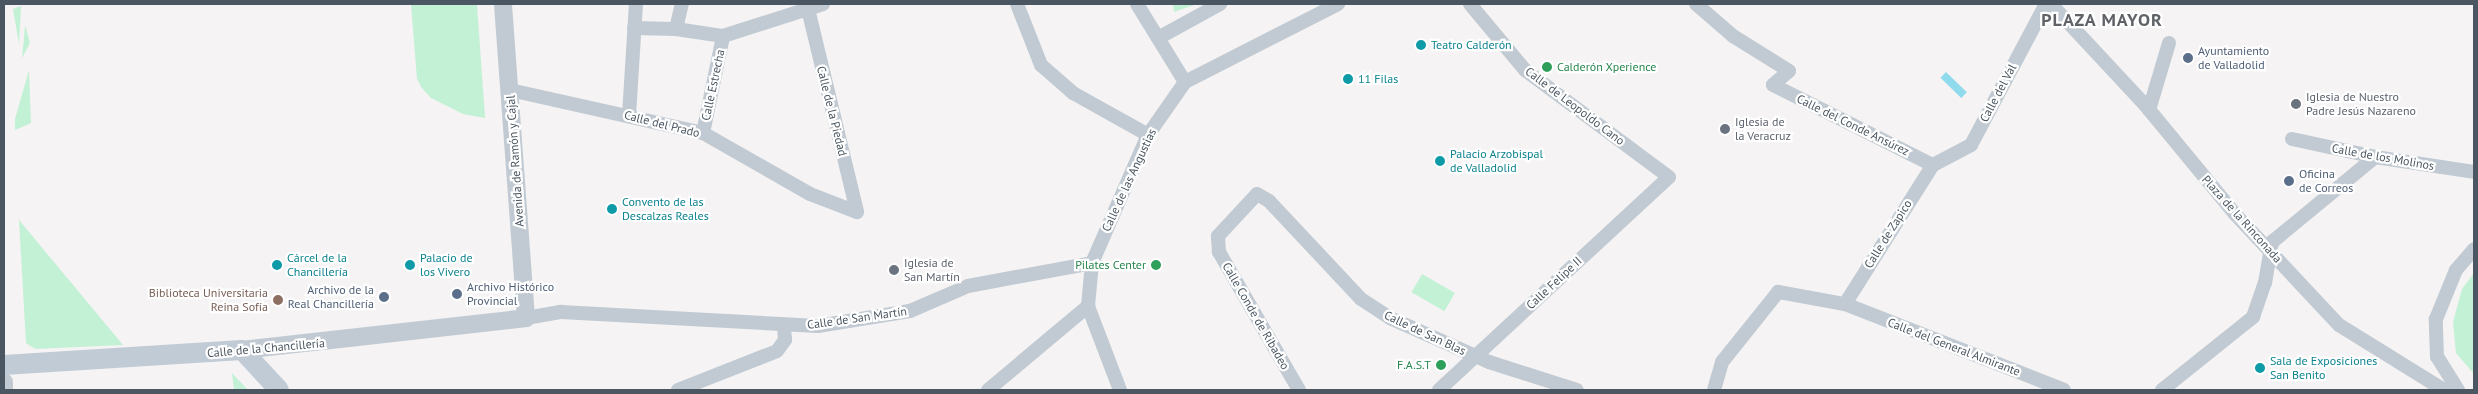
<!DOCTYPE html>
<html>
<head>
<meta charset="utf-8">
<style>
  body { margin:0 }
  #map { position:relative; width:2478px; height:394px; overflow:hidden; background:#f5f3f3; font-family:"PT Sans",sans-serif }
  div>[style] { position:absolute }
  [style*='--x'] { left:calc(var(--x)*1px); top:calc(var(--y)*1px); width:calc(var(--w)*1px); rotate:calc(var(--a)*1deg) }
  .green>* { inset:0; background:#c3f1d5; transform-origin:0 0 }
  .water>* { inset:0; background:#90daee; transform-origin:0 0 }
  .minor>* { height:14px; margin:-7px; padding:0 7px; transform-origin:7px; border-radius:7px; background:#c1cad2 }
  .tertiary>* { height:18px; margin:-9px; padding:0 9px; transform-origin:9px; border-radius:9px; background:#c1cad2 }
  .secondary>* { height:20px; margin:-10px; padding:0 10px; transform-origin:10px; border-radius:10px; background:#c1cbd6 }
  .dots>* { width:14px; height:14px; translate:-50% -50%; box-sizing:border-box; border:2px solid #fff; border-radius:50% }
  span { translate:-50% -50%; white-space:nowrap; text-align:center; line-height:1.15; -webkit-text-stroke:4.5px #fff; paint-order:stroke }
  .culture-label { font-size:12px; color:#0d838f }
  .left { translate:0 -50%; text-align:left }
  .service-label { font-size:12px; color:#4e5e75 }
  .right { translate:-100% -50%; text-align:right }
  .leisure-label { font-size:12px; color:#27864d }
  .street-label { font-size:12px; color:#4a5661 }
  .worship-label { font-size:12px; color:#5b616d }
  .education-label { font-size:12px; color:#785e54 }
  .district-label { font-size:18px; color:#5f6368; font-weight:700; letter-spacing:1px }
  .frame { position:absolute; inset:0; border:5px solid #4a5661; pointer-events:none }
</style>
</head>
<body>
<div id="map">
  <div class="green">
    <i style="clip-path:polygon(411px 4px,477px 4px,485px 118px,463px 114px,431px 98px,422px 88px,417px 79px)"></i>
    <i style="clip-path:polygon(1173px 4px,1197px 4px,1174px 12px)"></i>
    <i style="clip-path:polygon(21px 6px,19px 44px,13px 9px)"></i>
    <i style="clip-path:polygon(25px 25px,30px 43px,22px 58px,24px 38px)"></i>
    <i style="clip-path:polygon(29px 70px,31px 123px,15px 130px,15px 119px)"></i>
    <i style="clip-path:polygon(19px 220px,123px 345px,35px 349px,26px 343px)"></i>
    <i style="clip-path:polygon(2474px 273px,2474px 374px,2456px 353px,2453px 322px,2462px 289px)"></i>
    <i style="left:1422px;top:274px;width:38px;height:21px;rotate:30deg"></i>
    <i style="clip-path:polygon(232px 373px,248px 390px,234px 390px)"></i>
  </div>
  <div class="water">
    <i style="left:1946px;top:72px;width:29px;height:8px;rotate:44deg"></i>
  </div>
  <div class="minor">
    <i style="--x:1017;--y:4;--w:66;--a:68.5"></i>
    <i style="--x:1041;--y:65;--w:43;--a:41.2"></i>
    <i style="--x:1073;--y:93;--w:86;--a:29.2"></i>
    <i style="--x:1137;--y:4;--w:92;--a:58.4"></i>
    <i style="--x:1696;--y:4;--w:49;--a:40.9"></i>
    <i style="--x:1733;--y:36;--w:66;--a:32"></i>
    <i style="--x:1789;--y:71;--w:21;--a:139"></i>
    <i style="--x:1773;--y:85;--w:179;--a:26.6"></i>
    <i style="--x:2051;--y:4;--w:139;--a:47"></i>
    <i style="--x:2146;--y:106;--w:141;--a:50.5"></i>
    <i style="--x:2236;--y:215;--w:151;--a:46.9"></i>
    <i style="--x:2339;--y:325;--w:123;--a:31.8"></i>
    <i style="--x:808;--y:9;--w:209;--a:76.4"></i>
    <i style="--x:634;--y:28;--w:42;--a:1.4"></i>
    <i style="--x:676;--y:29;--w:48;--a:8.5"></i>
    <i style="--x:723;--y:36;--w:105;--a:-17.7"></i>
    <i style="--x:676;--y:29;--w:26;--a:-77"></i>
    <i style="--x:1158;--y:38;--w:71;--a:-28.7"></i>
    <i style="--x:510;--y:90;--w:198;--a:12.6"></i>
    <i style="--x:703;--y:133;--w:123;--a:29.7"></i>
    <i style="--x:810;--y:194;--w:50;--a:21"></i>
    <i style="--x:2149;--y:110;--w:70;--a:-73.4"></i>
    <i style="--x:629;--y:115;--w:111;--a:-86.4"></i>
    <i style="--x:703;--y:133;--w:99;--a:-78.3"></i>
    <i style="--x:2292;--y:139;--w:85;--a:12.2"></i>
    <i style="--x:2375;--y:157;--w:100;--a:8.6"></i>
    <i style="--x:1845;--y:304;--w:165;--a:-57.7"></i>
    <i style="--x:1933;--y:165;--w:43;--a:-27.8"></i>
    <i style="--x:1971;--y:145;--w:160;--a:-62"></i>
    <i style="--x:526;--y:318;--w:36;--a:-10"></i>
    <i style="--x:561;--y:312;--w:257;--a:3.1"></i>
    <i style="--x:818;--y:326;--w:93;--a:-9.3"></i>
    <i style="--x:910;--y:311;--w:63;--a:-23.3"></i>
    <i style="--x:968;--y:286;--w:126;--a:-10.5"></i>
    <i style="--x:678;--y:390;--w:106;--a:-21.5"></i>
    <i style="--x:777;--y:351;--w:14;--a:-54"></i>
    <i style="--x:785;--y:340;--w:15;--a:-94"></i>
    <i style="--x:988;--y:390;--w:131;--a:-40"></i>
    <i style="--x:1120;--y:390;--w:90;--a:-110.9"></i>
    <i style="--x:1088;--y:306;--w:43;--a:-84.7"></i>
    <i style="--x:1092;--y:263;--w:140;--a:-66.4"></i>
    <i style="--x:1148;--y:135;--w:65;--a:-55.1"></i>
    <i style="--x:1185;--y:82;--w:172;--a:-27"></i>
    <i style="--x:1299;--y:390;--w:160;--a:-120.1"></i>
    <i style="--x:1219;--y:252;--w:16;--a:-94"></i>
    <i style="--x:1218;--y:236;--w:57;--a:-47.1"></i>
    <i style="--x:1257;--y:194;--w:14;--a:30"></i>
    <i style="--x:1269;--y:201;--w:134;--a:46.8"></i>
    <i style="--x:1361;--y:299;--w:35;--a:33"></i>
    <i style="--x:1390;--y:318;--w:108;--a:24"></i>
    <i style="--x:1489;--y:362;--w:92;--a:17.7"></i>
    <i style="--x:1439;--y:390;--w:313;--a:-42.8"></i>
    <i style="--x:1669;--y:177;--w:179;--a:-143.4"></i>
    <i style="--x:1525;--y:70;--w:86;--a:-129.8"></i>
    <i style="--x:1714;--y:390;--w:29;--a:-74"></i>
    <i style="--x:1722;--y:362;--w:90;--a:-51.3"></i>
    <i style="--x:1778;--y:292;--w:68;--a:10.2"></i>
    <i style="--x:1845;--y:304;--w:235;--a:21.4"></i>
    <i style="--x:2162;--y:390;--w:117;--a:-38.7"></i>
    <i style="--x:2253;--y:317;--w:36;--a:-71"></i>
    <i style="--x:2265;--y:283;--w:42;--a:-80.3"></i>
    <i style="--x:2272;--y:242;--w:134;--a:-39.5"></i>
    <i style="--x:2458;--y:390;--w:39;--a:-122"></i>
    <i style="--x:2437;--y:357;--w:38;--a:-92"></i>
    <i style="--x:2436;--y:319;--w:53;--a:-67.8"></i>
    <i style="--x:2456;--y:270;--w:28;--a:-49"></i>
  </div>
  <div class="tertiary">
    <i style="--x:242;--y:350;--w:286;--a:-6.4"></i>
    <i style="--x:526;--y:318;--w:315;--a:-94.2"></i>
    <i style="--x:4;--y:382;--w:8;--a:90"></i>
  </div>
  <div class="secondary">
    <i style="--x:4;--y:365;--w:238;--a:-3.6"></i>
    <i style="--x:242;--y:350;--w:54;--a:47.2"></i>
  </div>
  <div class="dots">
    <i style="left:1421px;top:45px;background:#0f9aa8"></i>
    <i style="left:2188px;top:58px;background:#5c6f8a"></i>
    <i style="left:1547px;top:67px;background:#2e9e5b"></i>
    <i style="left:1348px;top:79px;background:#0f9aa8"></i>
    <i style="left:2296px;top:104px;background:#6b7280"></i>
    <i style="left:1725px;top:129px;background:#6b7280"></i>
    <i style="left:1440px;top:161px;background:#0f9aa8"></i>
    <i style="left:2289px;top:181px;background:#5c6f8a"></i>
    <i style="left:612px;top:209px;background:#0f9aa8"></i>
    <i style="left:277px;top:265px;background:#0f9aa8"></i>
    <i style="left:410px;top:265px;background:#0f9aa8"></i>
    <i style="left:1156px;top:265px;background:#2e9e5b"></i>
    <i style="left:894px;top:270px;background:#6b7280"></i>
    <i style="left:457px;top:294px;background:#5c6f8a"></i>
    <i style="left:384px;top:297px;background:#5c6f8a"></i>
    <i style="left:278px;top:300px;background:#8d6e63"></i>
    <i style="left:1441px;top:365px;background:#2e9e5b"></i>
    <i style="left:2260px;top:368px;background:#0f9aa8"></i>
  </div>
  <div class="culture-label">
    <span class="left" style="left:1431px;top:45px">Teatro Calderón</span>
    <span class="left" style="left:1358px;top:79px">11 Filas</span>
    <span class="left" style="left:1450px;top:161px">Palacio Arzobispal<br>de Valladolid</span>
    <span class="left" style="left:622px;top:209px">Convento de las<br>Descalzas Reales</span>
    <span class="left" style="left:287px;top:265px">Cárcel de la<br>Chancillería</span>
    <span class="left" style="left:420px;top:265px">Palacio de<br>los Vivero</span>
    <span class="left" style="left:2270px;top:368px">Sala de Exposiciones<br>San Benito</span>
  </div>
  <div class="service-label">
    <span class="left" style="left:2198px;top:58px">Ayuntamiento<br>de Valladolid</span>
    <span class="left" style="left:2299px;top:181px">Oficina<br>de Correos</span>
    <span class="left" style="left:467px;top:294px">Archivo Histórico<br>Provincial</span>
    <span class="right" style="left:374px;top:297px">Archivo de la<br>Real Chancillería</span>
  </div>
  <div class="leisure-label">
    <span class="left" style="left:1557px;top:67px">Calderón Xperience</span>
    <span class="right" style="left:1146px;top:265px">Pilates Center</span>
    <span class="right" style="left:1431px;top:365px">F.A.S.T</span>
  </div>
  <div class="street-label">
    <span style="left:713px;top:85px;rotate:-78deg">Calle Estrecha</span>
    <span style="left:1998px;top:93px;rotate:-62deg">Calle del Val</span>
    <span style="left:1575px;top:106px;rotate:37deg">Calle de Leopoldo Cano</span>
    <span style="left:832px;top:111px;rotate:76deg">Calle de la Piedad</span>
    <span style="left:662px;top:124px;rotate:14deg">Calle del Prado</span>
    <span style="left:1853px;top:125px;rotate:26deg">Calle del Conde Ansúrez</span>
    <span style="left:2383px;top:157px;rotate:10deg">Calle de los Molinos</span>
    <span style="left:515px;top:161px;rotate:-94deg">Avenida de Ramón y Cajal</span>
    <span style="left:1129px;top:180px;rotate:-65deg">Calle de las Angustias</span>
    <span style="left:2242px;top:219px;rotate:48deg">Plaza de la Rinconada</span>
    <span style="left:1888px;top:234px;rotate:-58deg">Calle de Zapico</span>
    <span style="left:1554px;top:283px;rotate:-43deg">Calle Felipe II</span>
    <span style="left:1256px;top:316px;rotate:60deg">Calle Conde de Ribadeo</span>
    <span style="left:857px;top:318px;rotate:-8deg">Calle de San Martín</span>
    <span style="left:1425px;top:333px;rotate:25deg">Calle de San Blas</span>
    <span style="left:1954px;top:347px;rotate:21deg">Calle del General Almirante</span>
    <span style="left:266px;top:348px;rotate:-5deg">Calle de la Chancillería</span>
  </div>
  <div class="worship-label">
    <span class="left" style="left:2306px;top:104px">Iglesia de Nuestro<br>Padre Jesús Nazareno</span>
    <span class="left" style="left:1735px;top:129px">Iglesia de<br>la Veracruz</span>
    <span class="left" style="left:904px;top:270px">Iglesia de<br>San Martín</span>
  </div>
  <div class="education-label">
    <span class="right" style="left:268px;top:300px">Biblioteca Universitaria<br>Reina Sofía</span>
  </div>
  <div class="district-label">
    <span style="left:2102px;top:20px">PLAZA MAYOR</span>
  </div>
  <div class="frame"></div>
</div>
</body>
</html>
